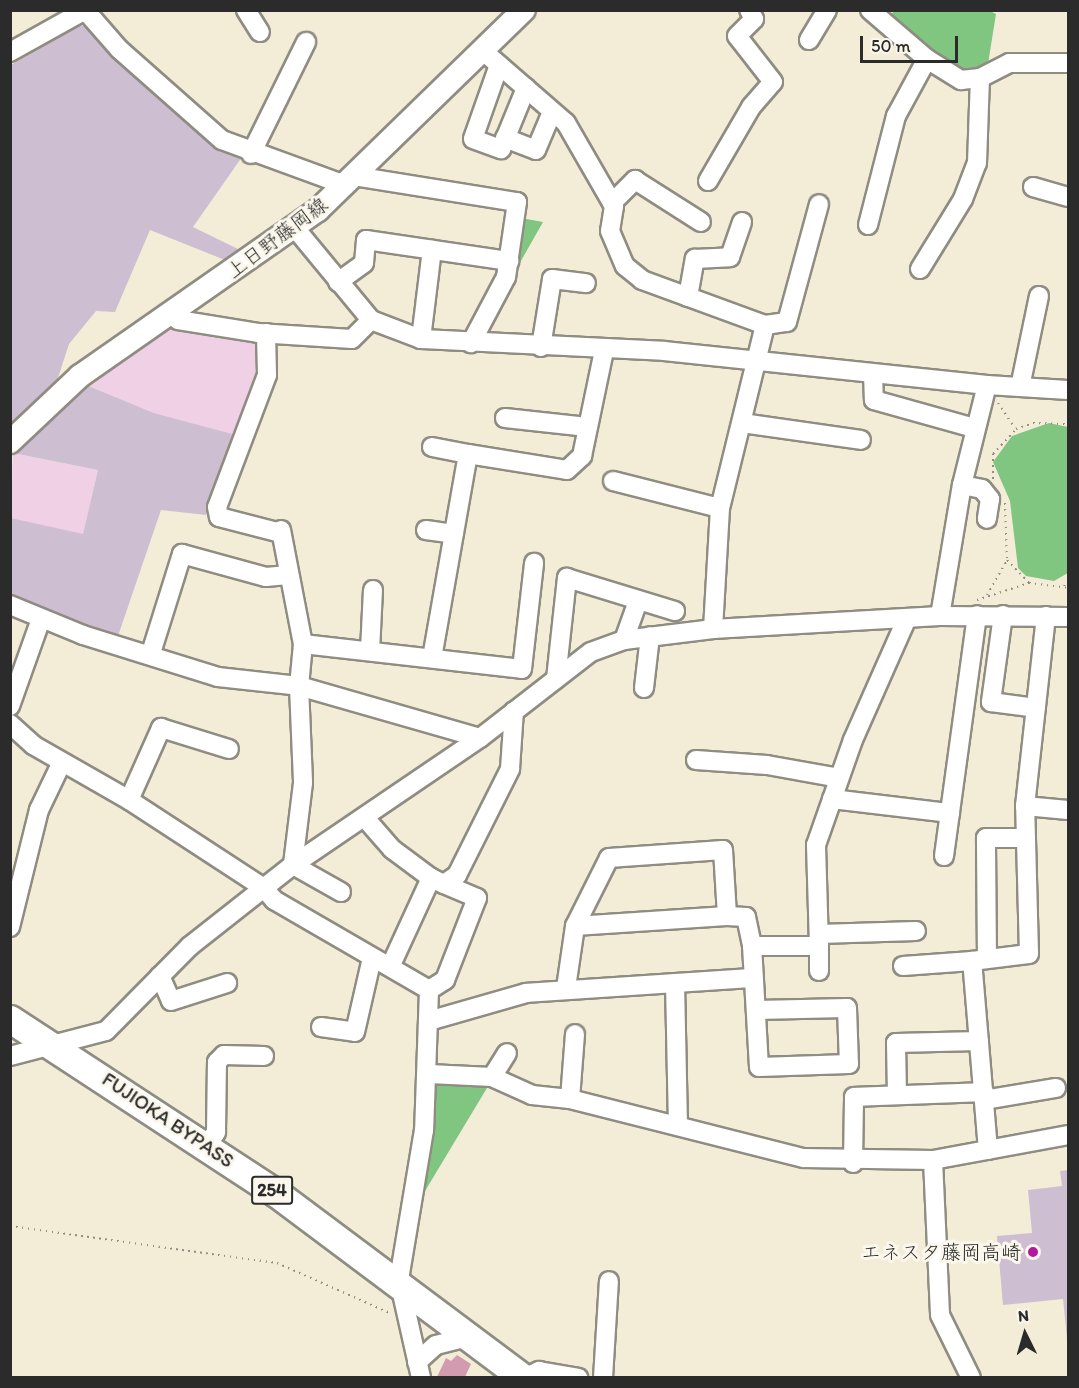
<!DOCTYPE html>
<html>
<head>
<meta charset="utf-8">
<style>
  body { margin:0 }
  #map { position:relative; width:1079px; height:1388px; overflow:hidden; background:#f3edd8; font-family:Itim,"Klee One",sans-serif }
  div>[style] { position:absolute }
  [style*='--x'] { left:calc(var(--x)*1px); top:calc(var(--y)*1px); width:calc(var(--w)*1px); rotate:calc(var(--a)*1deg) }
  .built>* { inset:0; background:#f0d0e5 }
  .industrial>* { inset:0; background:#cebed2 }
  .green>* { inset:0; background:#81c680 }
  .building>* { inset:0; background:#d29baf }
  .path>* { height:2px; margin-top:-1px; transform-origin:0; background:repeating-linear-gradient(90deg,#8f8c82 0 1.5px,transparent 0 6px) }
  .roads { filter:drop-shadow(2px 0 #8f8c82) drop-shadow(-2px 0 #8f8c82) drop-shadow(0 2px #8f8c82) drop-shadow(0 -2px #8f8c82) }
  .minor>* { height:18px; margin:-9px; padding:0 9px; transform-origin:9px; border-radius:9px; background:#fff }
  .major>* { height:22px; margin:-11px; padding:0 11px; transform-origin:11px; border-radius:11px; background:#fff }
  .highway>* { height:27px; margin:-13.5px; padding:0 13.5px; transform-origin:13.5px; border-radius:13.5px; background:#fff }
  .dots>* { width:16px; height:16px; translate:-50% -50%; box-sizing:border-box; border:3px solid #fbf7ec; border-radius:50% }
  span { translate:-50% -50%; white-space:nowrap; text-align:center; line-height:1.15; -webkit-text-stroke:6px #fbf7ec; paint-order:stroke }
  .shield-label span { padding:2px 4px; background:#fbf7ec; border:2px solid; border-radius:4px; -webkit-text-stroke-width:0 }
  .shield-label { font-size:18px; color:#2b2b2b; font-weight:700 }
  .street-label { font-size:20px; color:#2b2b2b }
  .poi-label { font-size:20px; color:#2b2b2b }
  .right { translate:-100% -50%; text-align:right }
  .frame { position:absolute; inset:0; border:12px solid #2b2b2b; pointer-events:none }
  .north { position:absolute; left:995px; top:1304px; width:60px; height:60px; -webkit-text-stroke:4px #fbf7ec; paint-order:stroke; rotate:355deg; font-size:16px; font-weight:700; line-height:24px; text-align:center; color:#2b2b2b }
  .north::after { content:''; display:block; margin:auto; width:21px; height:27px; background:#2b2b2b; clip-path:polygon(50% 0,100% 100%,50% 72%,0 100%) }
  .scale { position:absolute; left:860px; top:36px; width:98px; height:27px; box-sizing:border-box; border:3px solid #2b2b2b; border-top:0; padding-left:8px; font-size:18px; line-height:21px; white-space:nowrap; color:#2b2b2b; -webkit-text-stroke:4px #fbf7ec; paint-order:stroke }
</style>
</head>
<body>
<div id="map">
  <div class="built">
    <i style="clip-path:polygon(164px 328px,264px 340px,264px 360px,240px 436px,154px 413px,86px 385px)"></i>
    <i style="clip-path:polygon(13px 453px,98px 470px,83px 535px,11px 518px)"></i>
  </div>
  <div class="industrial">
    <i style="clip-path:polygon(78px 26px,87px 26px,220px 145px,242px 157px,193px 227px,240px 250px,225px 260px,150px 230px,115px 312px,96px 311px,69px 344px,57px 381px,11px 426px,11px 65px)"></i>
    <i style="clip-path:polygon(86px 385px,154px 413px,240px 436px,206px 515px,161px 510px,117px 639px,11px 598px,11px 518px,83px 534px,98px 470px,13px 453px)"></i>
    <i style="clip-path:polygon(1068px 1170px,1068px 1349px,1063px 1299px,1003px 1305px,997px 1236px,1032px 1233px,1028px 1190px,1062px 1186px,1060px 1171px)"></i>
  </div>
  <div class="green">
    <i style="clip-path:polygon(894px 11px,990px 11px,996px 14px,987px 70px,972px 75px,956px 71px,889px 17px)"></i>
    <i style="clip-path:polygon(521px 218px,543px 222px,513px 275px)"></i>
    <i style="clip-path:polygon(1049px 423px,1068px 427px,1068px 573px,1054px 581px,1026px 576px,1018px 568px,1010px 501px,993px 462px,1012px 436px)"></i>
    <i style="clip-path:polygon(442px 1080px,490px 1083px,419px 1201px,435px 1086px)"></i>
  </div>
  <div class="building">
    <i style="clip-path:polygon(457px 1355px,471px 1364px,465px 1377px,437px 1377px,446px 1358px,451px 1361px)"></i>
  </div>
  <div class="path">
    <i style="--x:998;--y:403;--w:30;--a:56"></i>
    <i style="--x:993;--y:479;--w:25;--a:-90"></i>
    <i style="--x:993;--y:454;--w:34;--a:-47"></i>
    <i style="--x:1016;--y:429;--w:18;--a:-19"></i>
    <i style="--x:1033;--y:423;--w:35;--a:2"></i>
    <i style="--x:1005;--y:503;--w:57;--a:88"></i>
    <i style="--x:1007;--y:560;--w:32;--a:46"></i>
    <i style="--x:1029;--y:583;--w:39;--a:7"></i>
    <i style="--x:1064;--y:586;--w:7;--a:-56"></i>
    <i style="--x:987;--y:595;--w:39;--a:-60"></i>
    <i style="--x:977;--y:600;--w:55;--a:-18.1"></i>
    <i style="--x:10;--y:1226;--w:270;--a:7.9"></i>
    <i style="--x:277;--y:1263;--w:124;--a:23.9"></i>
  </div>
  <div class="roads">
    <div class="minor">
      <i style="--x:246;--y:10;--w:26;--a:58"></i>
      <i style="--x:870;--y:10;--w:75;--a:40.7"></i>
      <i style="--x:927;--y:59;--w:40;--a:32"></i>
      <i style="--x:961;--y:80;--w:19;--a:-6"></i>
      <i style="--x:980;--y:78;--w:33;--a:-27"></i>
      <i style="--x:1009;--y:63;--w:59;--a:0"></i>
      <i style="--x:809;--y:40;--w:35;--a:-59"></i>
      <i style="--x:482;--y:50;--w:111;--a:41"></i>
      <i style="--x:566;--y:123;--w:96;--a:60"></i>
      <i style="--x:614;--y:206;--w:25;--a:99"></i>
      <i style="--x:610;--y:231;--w:38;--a:67"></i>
      <i style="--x:625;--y:266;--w:22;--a:39"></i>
      <i style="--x:642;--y:280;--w:131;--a:20.1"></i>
      <i style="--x:765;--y:325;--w:188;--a:103.8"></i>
      <i style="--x:720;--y:508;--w:121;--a:93.3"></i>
      <i style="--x:10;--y:52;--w:86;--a:-29.2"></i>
      <i style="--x:85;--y:10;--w:52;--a:48.9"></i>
      <i style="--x:119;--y:49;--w:137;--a:41.5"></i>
      <i style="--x:222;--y:140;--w:131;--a:20.1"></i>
      <i style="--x:499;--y:65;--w:78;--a:109.4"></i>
      <i style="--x:473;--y:139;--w:30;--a:20"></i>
      <i style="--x:501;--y:149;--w:66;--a:-67.7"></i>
      <i style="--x:505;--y:138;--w:33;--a:21"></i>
      <i style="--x:536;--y:150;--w:41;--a:-67.2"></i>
      <i style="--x:251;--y:154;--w:125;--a:-63.8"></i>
      <i style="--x:354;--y:176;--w:165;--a:9.1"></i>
      <i style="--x:517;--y:202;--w:76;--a:98.3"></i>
      <i style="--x:506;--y:277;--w:75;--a:117.9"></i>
      <i style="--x:708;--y:181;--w:86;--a:-59.8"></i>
      <i style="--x:751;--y:107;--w:33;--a:-49"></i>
      <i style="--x:773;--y:82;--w:58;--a:-128"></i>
      <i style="--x:737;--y:36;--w:24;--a:-45"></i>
      <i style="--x:754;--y:19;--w:10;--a:-119"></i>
      <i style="--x:1033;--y:187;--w:36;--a:16"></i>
      <i style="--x:612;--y:203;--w:33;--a:-45"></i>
      <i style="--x:635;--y:180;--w:78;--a:32.5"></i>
      <i style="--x:868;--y:225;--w:113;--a:-75.6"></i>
      <i style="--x:896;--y:116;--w:65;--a:-61.5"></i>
      <i style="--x:295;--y:228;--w:119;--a:50.4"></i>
      <i style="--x:371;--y:320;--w:53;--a:20.8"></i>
      <i style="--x:421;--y:339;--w:243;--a:2.8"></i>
      <i style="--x:664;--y:351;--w:325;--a:6"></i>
      <i style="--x:920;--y:269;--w:82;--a:-58.4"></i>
      <i style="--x:963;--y:199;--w:39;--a:-69"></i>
      <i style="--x:977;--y:163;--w:85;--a:-88"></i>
      <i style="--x:338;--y:282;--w:32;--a:-36"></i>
      <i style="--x:364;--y:263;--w:23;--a:-85"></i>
      <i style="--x:366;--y:240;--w:145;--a:8.4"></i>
      <i style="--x:688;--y:297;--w:39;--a:-80"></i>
      <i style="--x:695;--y:259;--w:35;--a:-3"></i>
      <i style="--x:730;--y:257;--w:37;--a:-71"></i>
      <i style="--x:172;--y:314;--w:8;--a:45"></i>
      <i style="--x:178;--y:320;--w:81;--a:9.2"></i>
      <i style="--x:258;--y:333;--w:94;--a:3.7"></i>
      <i style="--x:352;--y:339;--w:27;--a:-45"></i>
      <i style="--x:765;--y:325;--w:22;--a:-8"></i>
      <i style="--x:787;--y:322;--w:122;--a:-74.8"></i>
      <i style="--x:266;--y:333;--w:42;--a:88.6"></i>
      <i style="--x:267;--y:375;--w:141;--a:110.7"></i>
      <i style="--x:217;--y:507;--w:10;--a:79"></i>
      <i style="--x:219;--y:517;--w:64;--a:14.5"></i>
      <i style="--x:421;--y:339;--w:90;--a:-83"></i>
      <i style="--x:541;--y:347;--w:69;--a:-80.8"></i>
      <i style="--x:552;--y:279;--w:34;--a:7"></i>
      <i style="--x:873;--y:374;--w:26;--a:88"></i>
      <i style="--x:874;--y:400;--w:104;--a:15.6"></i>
      <i style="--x:1020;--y:387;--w:93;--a:-78.2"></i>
      <i style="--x:505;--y:418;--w:83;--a:6.2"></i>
      <i style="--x:742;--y:423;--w:120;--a:8.1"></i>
      <i style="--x:432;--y:447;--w:37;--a:11"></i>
      <i style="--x:613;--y:481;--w:110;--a:14.2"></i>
      <i style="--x:962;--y:485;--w:20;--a:11"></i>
      <i style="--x:982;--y:489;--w:13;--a:51"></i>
      <i style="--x:990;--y:499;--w:20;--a:99"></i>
      <i style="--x:281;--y:530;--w:116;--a:79.1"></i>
      <i style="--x:303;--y:644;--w:42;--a:95.4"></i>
      <i style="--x:299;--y:686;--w:97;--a:87.6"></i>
      <i style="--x:303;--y:783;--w:83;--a:97"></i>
      <i style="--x:293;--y:865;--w:55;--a:29.4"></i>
      <i style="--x:426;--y:530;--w:28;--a:8"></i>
      <i style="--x:10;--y:605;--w:79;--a:22.3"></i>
      <i style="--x:83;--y:635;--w:141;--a:17.3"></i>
      <i style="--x:218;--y:677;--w:81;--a:6.3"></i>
      <i style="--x:299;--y:686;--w:188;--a:16"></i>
      <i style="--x:1003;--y:615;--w:88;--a:97.9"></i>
      <i style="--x:991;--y:702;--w:45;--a:7.6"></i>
      <i style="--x:940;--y:616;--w:133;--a:-80.5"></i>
      <i style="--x:962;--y:485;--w:103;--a:-76"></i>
      <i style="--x:987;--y:385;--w:81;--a:3.5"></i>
      <i style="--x:1046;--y:616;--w:191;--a:96.3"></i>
      <i style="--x:1025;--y:806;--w:43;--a:5.3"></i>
      <i style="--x:624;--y:640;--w:41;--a:-70.3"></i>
      <i style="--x:303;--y:644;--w:220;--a:6.5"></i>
      <i style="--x:522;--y:669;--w:107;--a:-83.5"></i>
      <i style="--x:370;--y:651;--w:61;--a:-87.2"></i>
      <i style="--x:151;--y:653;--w:104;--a:-72.6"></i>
      <i style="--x:182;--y:554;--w:87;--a:15.3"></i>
      <i style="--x:266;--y:577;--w:22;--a:-5"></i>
      <i style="--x:432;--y:658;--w:207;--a:-80"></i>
      <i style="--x:468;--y:454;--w:100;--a:9.2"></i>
      <i style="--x:567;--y:470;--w:21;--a:-43"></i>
      <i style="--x:582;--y:456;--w:107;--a:-78.2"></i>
      <i style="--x:556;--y:679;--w:102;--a:-83.8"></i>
      <i style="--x:567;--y:578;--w:113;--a:17"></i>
      <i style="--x:644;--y:688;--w:52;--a:-83.4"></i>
      <i style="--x:10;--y:706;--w:92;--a:-70.4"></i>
      <i style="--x:10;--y:724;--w:31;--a:42"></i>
      <i style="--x:33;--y:745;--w:111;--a:29.8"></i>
      <i style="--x:129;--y:800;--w:161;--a:33.1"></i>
      <i style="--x:264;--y:888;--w:16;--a:50"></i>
      <i style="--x:274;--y:900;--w:179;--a:30.1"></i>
      <i style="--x:429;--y:990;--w:140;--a:92"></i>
      <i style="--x:424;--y:1130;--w:152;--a:99.5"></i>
      <i style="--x:399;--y:1280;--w:100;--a:77.3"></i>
      <i style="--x:696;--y:760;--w:71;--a:4"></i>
      <i style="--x:767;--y:765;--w:73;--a:10.2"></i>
      <i style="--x:832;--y:799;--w:119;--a:6.8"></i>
      <i style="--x:129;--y:800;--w:79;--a:-66"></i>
      <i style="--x:161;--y:728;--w:71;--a:17.2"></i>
      <i style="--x:365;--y:818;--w:41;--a:48.9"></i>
      <i style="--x:392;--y:849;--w:49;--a:36.6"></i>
      <i style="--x:431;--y:878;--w:14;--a:25"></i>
      <i style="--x:444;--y:884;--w:16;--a:-35"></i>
      <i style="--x:457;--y:875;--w:119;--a:-63.4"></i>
      <i style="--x:510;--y:769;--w:58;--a:-86.1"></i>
      <i style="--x:944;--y:856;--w:243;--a:-82.2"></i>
      <i style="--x:575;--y:926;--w:152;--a:-3.8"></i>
      <i style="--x:10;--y:927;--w:121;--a:-76.1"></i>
      <i style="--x:39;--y:810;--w:51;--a:-64.4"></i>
      <i style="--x:819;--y:934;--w:97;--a:-1.8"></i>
      <i style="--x:987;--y:959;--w:121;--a:-90.5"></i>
      <i style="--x:986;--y:838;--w:40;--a:0"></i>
      <i style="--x:391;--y:965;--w:96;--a:-65.3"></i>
      <i style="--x:903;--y:966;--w:69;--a:-4.1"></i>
      <i style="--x:819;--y:971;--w:25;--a:-90"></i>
      <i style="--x:160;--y:976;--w:27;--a:66"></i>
      <i style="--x:171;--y:1001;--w:59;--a:-17.8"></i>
      <i style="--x:675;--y:983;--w:143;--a:88.8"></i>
      <i style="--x:566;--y:988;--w:63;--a:-81.7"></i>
      <i style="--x:575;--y:926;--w:76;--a:-63.4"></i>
      <i style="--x:609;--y:858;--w:114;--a:-4"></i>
      <i style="--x:723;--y:850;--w:66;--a:86.5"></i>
      <i style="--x:727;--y:916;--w:19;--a:3"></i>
      <i style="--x:746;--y:917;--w:30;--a:78"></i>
      <i style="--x:429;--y:990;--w:19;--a:-32"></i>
      <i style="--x:445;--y:980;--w:88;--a:-68.7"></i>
      <i style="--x:477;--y:898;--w:36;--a:-157"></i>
      <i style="--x:756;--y:1010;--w:91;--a:-1.3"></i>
      <i style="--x:847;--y:1008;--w:56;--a:88"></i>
      <i style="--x:849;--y:1064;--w:90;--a:178.1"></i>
      <i style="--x:759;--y:1067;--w:121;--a:-93.3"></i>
      <i style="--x:752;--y:946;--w:67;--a:0"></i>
      <i style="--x:819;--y:946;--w:101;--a:-91.7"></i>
      <i style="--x:816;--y:845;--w:111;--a:-70.6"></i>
      <i style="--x:853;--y:740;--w:133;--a:-66.1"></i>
      <i style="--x:432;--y:1020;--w:98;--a:-16"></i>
      <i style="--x:526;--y:993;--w:228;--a:-3.8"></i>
      <i style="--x:321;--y:1027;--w:34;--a:8"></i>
      <i style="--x:355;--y:1032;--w:76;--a:-77.1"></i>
      <i style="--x:10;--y:1056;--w:99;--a:-14.6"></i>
      <i style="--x:106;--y:1031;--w:120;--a:-45.3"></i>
      <i style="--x:190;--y:946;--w:131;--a:-38.2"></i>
      <i style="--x:293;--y:865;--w:226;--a:-34.2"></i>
      <i style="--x:480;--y:738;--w:140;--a:-37.8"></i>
      <i style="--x:591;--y:652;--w:35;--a:-20"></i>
      <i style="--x:624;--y:640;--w:90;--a:-7"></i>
      <i style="--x:713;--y:629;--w:227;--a:-3.3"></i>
      <i style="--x:940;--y:616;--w:128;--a:0.4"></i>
      <i style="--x:429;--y:1074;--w:63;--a:2.7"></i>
      <i style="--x:492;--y:1077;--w:44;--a:24.2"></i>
      <i style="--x:532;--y:1095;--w:38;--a:6"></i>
      <i style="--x:570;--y:1099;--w:241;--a:14.2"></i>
      <i style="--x:804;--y:1158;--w:129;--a:0.9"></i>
      <i style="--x:933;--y:1160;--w:137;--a:-10.5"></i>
      <i style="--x:492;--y:1077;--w:28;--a:-58"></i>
      <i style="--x:897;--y:1095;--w:52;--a:-91.1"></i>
      <i style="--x:896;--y:1043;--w:83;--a:-1.4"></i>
      <i style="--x:570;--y:1099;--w:65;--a:-85.6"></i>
      <i style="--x:984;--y:1100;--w:73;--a:-9.5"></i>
      <i style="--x:207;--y:1146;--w:17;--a:-57"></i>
      <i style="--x:216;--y:1132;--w:70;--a:-89.2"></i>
      <i style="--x:217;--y:1062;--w:10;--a:-45"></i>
      <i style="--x:224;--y:1055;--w:40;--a:1.4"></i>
      <i style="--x:988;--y:1150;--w:190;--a:-94.8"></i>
      <i style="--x:972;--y:961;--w:57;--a:-7"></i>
      <i style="--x:1029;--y:954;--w:148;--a:-91.5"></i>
      <i style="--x:933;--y:1160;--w:155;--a:87.4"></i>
      <i style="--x:940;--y:1315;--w:70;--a:63.8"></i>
      <i style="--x:853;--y:1163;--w:66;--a:-89.1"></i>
      <i style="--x:854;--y:1097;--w:130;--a:-2.2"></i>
      <i style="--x:417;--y:1362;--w:25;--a:-42"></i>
      <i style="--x:436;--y:1345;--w:36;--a:-14"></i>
      <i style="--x:525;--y:1378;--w:16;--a:-27"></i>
      <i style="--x:539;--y:1371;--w:40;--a:10"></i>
      <i style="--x:603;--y:1378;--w:97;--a:-86.5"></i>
    </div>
    <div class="major">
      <i style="--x:10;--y:442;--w:96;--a:-43.3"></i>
      <i style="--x:80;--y:376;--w:290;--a:-34.9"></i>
      <i style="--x:318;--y:210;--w:287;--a:-44.2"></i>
    </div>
    <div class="highway">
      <i style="--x:10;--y:1019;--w:318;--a:33.2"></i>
      <i style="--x:276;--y:1193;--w:309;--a:36.8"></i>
    </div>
  </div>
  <div class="dots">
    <i style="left:1033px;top:1252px;background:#b5179e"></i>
  </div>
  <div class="shield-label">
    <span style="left:272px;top:1190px">254</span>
  </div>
  <div class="street-label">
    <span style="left:277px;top:238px;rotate:-37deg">上日野藤岡線</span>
    <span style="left:168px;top:1120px;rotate:34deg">FUJIOKA BYPASS</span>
  </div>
  <div class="poi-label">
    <span class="right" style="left:1021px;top:1252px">エネスタ藤岡高崎</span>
  </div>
  <div class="frame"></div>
  <div class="north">N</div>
  <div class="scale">50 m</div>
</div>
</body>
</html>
